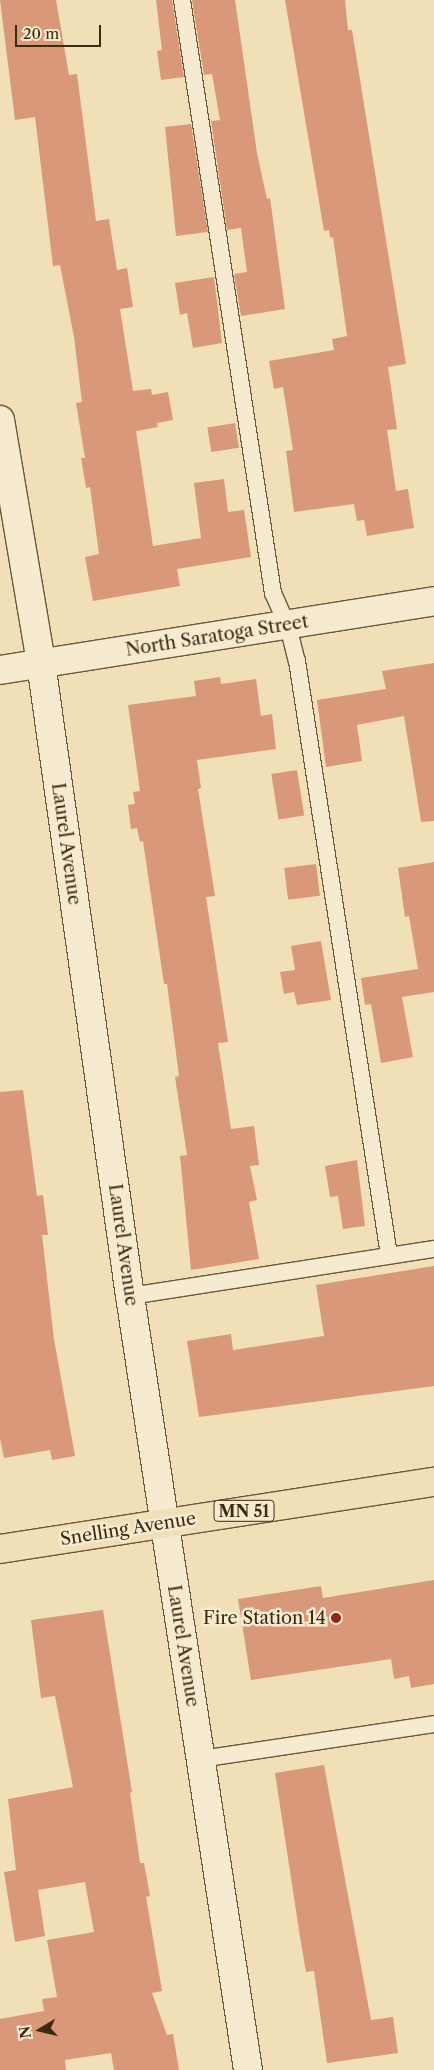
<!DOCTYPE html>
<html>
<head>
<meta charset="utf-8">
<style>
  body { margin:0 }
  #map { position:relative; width:434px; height:2070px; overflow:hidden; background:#f1dfb7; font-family:"Libre Caslon Text",serif }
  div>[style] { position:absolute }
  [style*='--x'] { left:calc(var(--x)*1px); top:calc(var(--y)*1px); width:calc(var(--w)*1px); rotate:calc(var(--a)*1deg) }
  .building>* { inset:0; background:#da987b; transform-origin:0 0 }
  .roads { filter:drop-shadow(1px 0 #6a573a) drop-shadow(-1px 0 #6a573a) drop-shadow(0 1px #6a573a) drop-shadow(0 -1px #6a573a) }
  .lane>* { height:16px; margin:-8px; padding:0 8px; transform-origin:8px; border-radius:8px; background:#f6ead0 }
  .street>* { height:28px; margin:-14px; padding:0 14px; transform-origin:14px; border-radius:14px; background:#f6ead0 }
  .primary>* { height:28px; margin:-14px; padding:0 14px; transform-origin:14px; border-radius:14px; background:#f1dfb7 }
  .dots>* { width:14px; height:14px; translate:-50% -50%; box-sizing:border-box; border:2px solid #f6ead0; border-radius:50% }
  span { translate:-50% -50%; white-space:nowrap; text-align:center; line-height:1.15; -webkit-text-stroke:5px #f6ead0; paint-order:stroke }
  .shield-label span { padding:1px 4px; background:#f6ead0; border:1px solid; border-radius:4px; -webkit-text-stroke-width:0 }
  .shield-label { font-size:16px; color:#3d2a11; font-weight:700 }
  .street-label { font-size:18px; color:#3d2a11 }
  .poi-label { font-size:18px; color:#3d2a11 }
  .right { translate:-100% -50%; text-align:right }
  .north { position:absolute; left:15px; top:2005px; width:50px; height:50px; -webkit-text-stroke:4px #f6ead0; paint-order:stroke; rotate:261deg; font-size:14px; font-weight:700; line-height:20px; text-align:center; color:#3d2a11 }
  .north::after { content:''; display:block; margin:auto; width:18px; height:22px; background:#3d2a11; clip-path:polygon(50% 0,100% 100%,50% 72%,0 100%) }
  .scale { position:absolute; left:15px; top:25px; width:86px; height:22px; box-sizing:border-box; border:2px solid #3d2a11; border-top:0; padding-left:6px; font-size:15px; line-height:18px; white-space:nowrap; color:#3d2a11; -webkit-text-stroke:4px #f6ead0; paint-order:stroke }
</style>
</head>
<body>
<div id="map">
  <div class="building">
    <i style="clip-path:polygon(0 0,56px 0,69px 75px,77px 74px,96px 221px,109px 219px,117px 270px,127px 268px,133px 307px,120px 309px,133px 391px,151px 389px,152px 395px,168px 392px,173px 420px,157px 423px,158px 427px,136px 431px,153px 546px,201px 538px,194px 483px,224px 479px,228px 512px,244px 510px,251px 557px,177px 569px,180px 586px,93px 601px,85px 557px,99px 554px,90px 487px,86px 488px,81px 458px,85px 458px,76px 403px,82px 402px,74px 337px,60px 265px,53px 266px,35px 117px,15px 120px)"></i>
    <i style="clip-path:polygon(156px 0,172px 0,184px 77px,161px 80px,157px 51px,162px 50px)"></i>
    <i style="clip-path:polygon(192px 0,235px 0,257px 153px,267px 199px,270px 198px,285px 309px,241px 316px,234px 274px,247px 272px,241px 228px,227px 230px,211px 121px,220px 120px,212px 74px,204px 75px)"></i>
    <i style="clip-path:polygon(285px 0,345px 0,348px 30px,352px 30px,406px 364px,388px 367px,397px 429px,387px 430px,396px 491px,408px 489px,414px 528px,367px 536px,364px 520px,357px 521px,354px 504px,294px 512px,286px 451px,293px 450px,283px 387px,274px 389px,269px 361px,334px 350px,332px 339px,347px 336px,333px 237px,330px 238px,329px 230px,324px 231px)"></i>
    <i style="clip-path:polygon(191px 124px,208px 232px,176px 236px,165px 127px)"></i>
    <i style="clip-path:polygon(214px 277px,222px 343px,193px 348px,187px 313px,180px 315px,175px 283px)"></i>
    <i style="left:235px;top:423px;width:25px;height:28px;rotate:81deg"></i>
    <i style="clip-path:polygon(434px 663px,434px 821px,421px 822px,404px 716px,357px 725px,362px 761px,326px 767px,317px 700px,386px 689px,382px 671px)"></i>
    <i style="clip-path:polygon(220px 677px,221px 684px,256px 679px,261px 716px,272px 714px,276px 749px,197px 760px,201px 788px,198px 789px,215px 896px,206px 897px,228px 1042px,218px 1043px,231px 1129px,254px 1126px,259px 1165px,250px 1166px,257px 1200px,249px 1202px,259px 1259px,191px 1270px,180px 1156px,187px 1155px,175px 1077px,179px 1076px,167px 984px,164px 984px,143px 841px,140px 842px,137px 828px,131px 829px,128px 805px,135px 804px,133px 792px,140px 791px,128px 705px,196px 696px,194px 681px)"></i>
    <i style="left:297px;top:770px;width:46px;height:26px;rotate:81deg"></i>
    <i style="clip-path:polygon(434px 862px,434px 992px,402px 997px,413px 1057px,381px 1063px,371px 1004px,365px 1005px,361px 978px,418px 969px,409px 916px,405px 917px,398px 868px)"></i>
    <i style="left:316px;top:864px;width:32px;height:32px;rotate:83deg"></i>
    <i style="clip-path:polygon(321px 941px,331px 1000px,297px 1005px,294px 992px,284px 994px,280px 972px,295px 970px,291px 946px)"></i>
    <i style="clip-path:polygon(23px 1090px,37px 1196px,43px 1195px,48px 1235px,42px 1235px,54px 1339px,75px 1456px,52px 1460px,50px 1450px,4px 1458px,0 1438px,0 1092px)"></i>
    <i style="clip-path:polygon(357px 1160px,365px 1226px,343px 1229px,338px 1196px,330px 1197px,325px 1166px)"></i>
    <i style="clip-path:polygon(434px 1266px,434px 1386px,199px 1417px,187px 1341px,231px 1334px,233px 1350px,324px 1336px,316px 1285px)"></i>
    <i style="clip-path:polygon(434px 1580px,434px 1684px,411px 1688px,409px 1676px,394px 1679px,391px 1659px,251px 1680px,238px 1599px,321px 1586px,323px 1598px)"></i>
    <i style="clip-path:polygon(103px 1610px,132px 1792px,130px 1793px,140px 1863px,144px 1863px,150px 1896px,146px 1897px,162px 1991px,152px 1993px,167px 2035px,173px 2034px,179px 2070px,114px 2070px,111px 2053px,65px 2060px,66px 2070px,0 2070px,0 2019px,44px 2011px,42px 1999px,57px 1997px,47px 1940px,94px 1932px,85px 1882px,38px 1890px,45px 1936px,15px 1942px,4px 1872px,16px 1870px,8px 1799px,73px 1787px,55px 1696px,41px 1698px,31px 1620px)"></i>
    <i style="clip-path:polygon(324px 1765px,371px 2020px,393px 2017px,398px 2053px,327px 2063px,314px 1971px,306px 1972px,300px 1937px,275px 1773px)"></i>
  </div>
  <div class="roads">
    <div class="lane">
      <i style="--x:182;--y:0;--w:600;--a:81.28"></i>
      <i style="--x:273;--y:593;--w:36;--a:66"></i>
      <i style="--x:288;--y:626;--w:36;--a:76"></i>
      <i style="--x:297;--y:661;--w:601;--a:81.2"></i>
      <i style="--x:130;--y:1296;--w:308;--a:-8.8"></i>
      <i style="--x:201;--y:1759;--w:236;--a:-8.5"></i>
    </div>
    <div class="street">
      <i style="--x:0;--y:420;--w:246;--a:80.4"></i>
      <i style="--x:41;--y:663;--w:639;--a:82"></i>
      <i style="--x:130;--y:1296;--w:783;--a:81.33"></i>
      <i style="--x:0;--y:670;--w:439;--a:-9"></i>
    </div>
    <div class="primary">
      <i style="--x:0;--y:1549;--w:439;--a:-8.8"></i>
    </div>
  </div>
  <div class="dots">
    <i style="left:336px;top:1618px;background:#8f2418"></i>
  </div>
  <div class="shield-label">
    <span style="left:244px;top:1511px">MN 51</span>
  </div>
  <div class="street-label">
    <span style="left:217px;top:636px;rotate:-9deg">North Saratoga Street</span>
    <span style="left:66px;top:844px;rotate:82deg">Laurel Avenue</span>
    <span style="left:123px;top:1245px;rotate:82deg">Laurel Avenue</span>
    <span style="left:128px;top:1529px;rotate:-9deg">Snelling Avenue</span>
    <span style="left:183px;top:1646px;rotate:81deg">Laurel Avenue</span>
  </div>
  <div class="poi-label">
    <span class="right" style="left:326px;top:1618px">Fire Station 14</span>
  </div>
  <div class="north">N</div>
  <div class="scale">20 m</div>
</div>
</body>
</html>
